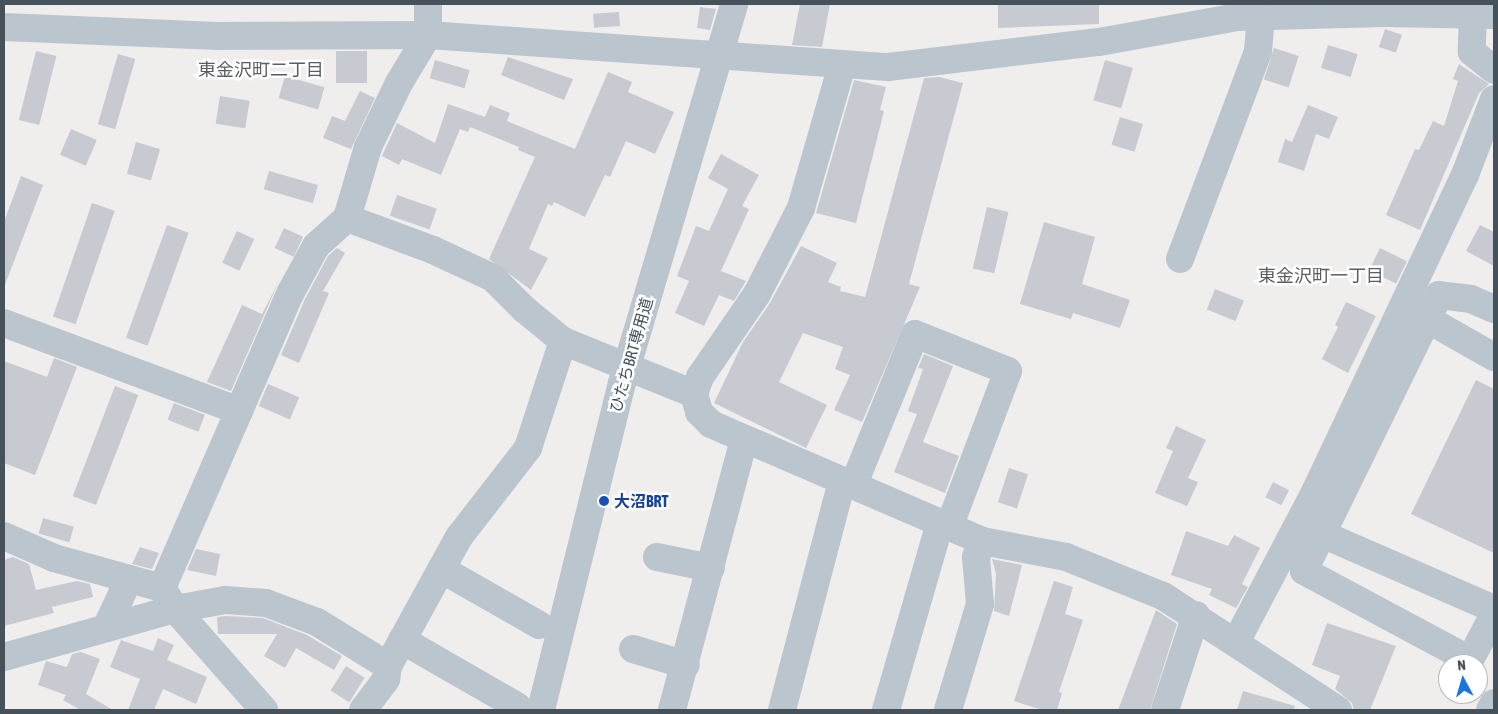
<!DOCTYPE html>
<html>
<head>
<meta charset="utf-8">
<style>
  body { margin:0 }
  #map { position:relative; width:1498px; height:714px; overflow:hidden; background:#f0eded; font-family:"Asap Condensed","Noto Sans JP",sans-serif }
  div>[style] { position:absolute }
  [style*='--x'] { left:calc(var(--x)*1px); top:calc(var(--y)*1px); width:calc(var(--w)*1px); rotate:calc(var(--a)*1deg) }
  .building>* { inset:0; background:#c7cad0; transform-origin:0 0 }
  .minor>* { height:28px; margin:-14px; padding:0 14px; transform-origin:14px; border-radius:14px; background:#bbc5cd }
  .dots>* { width:14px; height:14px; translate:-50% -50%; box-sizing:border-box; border:2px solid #fff; border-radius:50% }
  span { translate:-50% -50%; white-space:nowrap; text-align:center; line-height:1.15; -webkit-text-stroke:5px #fff; paint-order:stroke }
  .street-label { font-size:16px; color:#45515b }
  .transit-label { font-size:16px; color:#164399; font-weight:700 }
  .left { translate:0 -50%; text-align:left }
  .neighbourhood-label { font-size:18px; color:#5a5e62 }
  .frame { position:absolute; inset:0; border:5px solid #45515b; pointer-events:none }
  .north { position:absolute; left:1438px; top:654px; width:50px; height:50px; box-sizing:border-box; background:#fff; border:1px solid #b5b9bd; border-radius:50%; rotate:354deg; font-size:14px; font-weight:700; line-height:20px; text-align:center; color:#45515b }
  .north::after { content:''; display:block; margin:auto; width:18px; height:22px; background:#1974de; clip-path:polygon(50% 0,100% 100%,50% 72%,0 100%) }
</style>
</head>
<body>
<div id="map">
  <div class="building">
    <i style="clip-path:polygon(800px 4px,830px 4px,822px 47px,792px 45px)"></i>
    <i style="clip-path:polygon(998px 4px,1099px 4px,1099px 24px,998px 28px)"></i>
    <i style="clip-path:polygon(700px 7px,716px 9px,710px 30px,697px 28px)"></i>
    <i style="left:619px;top:12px;width:14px;height:26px;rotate:86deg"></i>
    <i style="left:1385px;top:29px;width:18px;height:19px;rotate:19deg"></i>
    <i style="left:1328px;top:45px;width:31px;height:24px;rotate:17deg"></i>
    <i style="left:1274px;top:48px;width:26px;height:33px;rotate:18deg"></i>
    <i style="left:36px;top:51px;width:21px;height:71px;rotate:14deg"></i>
    <i style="left:336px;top:51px;width:31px;height:32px"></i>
    <i style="left:118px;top:54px;width:18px;height:73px;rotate:16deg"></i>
    <i style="clip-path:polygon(508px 57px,573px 79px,564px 100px,501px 75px)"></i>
    <i style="left:435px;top:60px;width:36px;height:19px;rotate:16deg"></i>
    <i style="left:1105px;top:60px;width:29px;height:42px;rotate:16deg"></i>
    <i style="clip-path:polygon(1459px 64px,1489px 84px,1479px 93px,1420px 230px,1386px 215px,1415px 149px,1419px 150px,1433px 121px,1444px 126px,1458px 81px,1453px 79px)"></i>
    <i style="clip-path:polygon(608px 72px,632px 82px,628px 92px,674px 112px,655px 154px,626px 141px,610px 177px,605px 175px,585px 217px,554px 202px,552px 206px,548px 204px,529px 249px,548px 258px,531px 290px,489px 259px,535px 157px,518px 150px,519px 147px,470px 127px,468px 132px,460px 129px,441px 175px,402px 159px,399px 165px,382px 156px,397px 123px,435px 143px,448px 104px,485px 117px,490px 105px,510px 113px,507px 121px,575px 149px)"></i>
    <i style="left:285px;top:76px;width:41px;height:23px;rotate:16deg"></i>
    <i style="clip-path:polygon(939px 77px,963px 83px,909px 284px,920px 287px,862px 422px,834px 410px,850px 375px,835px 369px,843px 347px,803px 333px,779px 382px,827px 405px,806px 448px,714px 403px,743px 342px,770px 303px,801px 246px,837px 263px,828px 282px,841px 287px,840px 291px,865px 297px,924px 78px)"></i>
    <i style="clip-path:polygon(854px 80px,886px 87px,880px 110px,884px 111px,856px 223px,816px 213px)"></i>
    <i style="clip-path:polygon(360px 91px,375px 98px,351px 149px,323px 138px,332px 116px,345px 121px)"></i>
    <i style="left:220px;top:96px;width:30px;height:28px;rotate:9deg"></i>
    <i style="clip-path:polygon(1308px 105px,1338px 117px,1329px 139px,1316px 134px,1304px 171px,1278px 162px,1285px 139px,1292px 142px)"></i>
    <i style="left:1120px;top:117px;width:24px;height:29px;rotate:17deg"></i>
    <i style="left:71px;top:129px;width:28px;height:28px;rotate:23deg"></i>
    <i style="left:136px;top:142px;width:25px;height:33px;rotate:16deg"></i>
    <i style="clip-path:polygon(721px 154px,759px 175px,742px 206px,749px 209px,721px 271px,746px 281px,734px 301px,719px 295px,704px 326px,675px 313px,689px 281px,677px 276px,696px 226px,709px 231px,728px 189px,708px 178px)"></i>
    <i style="left:269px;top:171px;width:51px;height:19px;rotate:16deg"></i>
    <i style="clip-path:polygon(21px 176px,43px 185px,5px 285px,4px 222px)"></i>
    <i style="left:397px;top:195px;width:42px;height:22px;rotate:19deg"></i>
    <i style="left:92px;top:203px;width:24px;height:120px;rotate:19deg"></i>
    <i style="left:987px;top:207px;width:22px;height:63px;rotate:13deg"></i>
    <i style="clip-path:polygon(1044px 222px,1095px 237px,1082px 284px,1130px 300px,1120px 328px,1073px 313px,1071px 319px,1020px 304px)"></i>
    <i style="left:167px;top:225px;width:23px;height:120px;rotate:20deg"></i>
    <i style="clip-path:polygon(1480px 225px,1494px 232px,1494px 266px,1466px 251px)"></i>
    <i style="left:284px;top:228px;width:21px;height:22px;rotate:25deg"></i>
    <i style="left:237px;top:231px;width:19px;height:35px;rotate:25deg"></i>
    <i style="clip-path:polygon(337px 248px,345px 253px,323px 291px,329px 293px,299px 363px,281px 355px,305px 299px,328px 256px)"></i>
    <i style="left:1380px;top:248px;width:30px;height:25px;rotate:26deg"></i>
    <i style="clip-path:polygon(278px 283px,231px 391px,207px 382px,242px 305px,262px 314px)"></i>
    <i style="left:1215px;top:289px;width:31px;height:22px;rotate:22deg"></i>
    <i style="clip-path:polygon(1346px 302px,1376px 316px,1348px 373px,1322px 359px,1338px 327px,1335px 325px)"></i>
    <i style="clip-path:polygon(924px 354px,953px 366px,923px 442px,959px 456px,945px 493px,894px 472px,917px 414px,908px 411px,923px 369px,918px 368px)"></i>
    <i style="clip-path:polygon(54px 358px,77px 367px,35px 475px,4px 463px,4px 361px,47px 377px)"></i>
    <i style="clip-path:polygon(1476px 380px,1494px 389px,1494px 553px,1411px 514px)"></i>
    <i style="left:268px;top:384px;width:34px;height:24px;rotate:23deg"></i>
    <i style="left:115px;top:386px;width:25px;height:118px;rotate:21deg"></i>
    <i style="left:174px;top:403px;width:33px;height:18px;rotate:21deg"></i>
    <i style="clip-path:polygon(1176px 426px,1206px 440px,1188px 478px,1198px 482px,1187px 506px,1155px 493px,1173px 451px,1166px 448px)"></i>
    <i style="left:1009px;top:468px;width:20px;height:36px;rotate:18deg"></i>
    <i style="left:1273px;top:482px;width:18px;height:17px;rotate:27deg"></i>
    <i style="left:43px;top:518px;width:32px;height:16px;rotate:16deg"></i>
    <i style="clip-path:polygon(1186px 531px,1228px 546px,1234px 535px,1260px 548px,1242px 584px,1248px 587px,1236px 608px,1209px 595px,1212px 589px,1171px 575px)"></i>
    <i style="clip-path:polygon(140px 547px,159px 553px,152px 569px,132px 564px)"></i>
    <i style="clip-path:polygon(196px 549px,220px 554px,216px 576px,187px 570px)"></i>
    <i style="clip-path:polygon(13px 557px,29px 564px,36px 590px,77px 581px,90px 584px,93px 597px,52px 607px,54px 613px,4px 626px,4px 560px)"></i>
    <i style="clip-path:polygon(992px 559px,1022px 565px,1009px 616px,994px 611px,996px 574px)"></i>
    <i style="clip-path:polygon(1054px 581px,1073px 587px,1065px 614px,1083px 620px,1059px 692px,1062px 693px,1057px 710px,1042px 710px,1014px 701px)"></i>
    <i style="clip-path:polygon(1156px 610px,1177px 624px,1150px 710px,1118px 710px)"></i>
    <i style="clip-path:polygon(226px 616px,263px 618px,307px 635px,342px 656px,334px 670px,296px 648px,285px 668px,264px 656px,277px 634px,218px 634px,217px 617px)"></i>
    <i style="clip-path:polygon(1327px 623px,1396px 646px,1370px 710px,1354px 710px,1352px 703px,1335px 689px,1340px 676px,1312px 665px)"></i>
    <i style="clip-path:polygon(158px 638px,174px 645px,167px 660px,207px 677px,196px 704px,163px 689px,154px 710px,128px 710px,140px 679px,110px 667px,121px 640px,153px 651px)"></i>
    <i style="clip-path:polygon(81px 652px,100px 659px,86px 694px,113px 710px,80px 710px,63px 700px,66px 695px,38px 685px,46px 661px,67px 667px,72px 654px)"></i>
    <i style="left:346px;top:666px;width:22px;height:29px;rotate:32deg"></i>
    <i style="clip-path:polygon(1243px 691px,1295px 706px,1294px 710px,1237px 710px)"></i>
  </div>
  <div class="minor">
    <i style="--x:1473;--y:14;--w:38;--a:92"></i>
    <i style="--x:1472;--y:52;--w:28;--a:39"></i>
    <i style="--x:4;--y:27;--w:214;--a:2.4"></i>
    <i style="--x:218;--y:36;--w:210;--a:-0.3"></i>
    <i style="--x:428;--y:35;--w:461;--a:4"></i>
    <i style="--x:888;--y:67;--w:212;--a:-6.8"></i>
    <i style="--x:1099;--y:42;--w:141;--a:-10.2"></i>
    <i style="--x:1238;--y:17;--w:146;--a:-1.6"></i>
    <i style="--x:1384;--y:13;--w:110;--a:1"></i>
    <i style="--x:842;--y:65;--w:149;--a:106"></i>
    <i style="--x:801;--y:208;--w:97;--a:117.1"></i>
    <i style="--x:757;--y:294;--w:101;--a:124.5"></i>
    <i style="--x:700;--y:377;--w:18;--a:109"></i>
    <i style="--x:694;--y:394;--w:19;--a:74"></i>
    <i style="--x:699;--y:412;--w:17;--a:45"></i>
    <i style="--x:711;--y:424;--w:17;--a:24"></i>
    <i style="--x:727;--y:431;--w:278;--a:23.3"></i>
    <i style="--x:982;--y:541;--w:86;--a:10.8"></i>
    <i style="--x:1066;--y:557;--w:105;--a:21.9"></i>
    <i style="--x:1163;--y:596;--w:209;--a:33.1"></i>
    <i style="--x:347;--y:218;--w:92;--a:20.4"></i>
    <i style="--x:433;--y:250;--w:66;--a:25"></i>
    <i style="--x:493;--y:278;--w:44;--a:45"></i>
    <i style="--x:524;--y:309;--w:50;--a:39.4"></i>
    <i style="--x:563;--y:341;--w:141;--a:22"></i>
    <i style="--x:1180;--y:259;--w:222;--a:-69.4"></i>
    <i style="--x:1258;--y:51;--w:35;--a:-85"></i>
    <i style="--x:1494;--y:309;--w:25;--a:-157"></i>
    <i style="--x:1471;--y:299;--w:32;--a:-173"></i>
    <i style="--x:1439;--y:295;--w:307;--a:116.1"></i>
    <i style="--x:1304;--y:571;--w:188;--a:28.2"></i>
    <i style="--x:1470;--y:660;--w:52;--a:-62.4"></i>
    <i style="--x:1427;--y:319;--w:77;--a:29.6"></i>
    <i style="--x:4;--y:323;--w:251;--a:20.5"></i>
    <i style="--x:853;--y:486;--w:164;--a:-67.8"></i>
    <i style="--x:915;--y:334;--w:100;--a:21.7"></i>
    <i style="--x:1008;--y:371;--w:167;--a:110.7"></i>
    <i style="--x:1322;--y:534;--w:188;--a:23.6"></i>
    <i style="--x:4;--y:536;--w:55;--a:23.7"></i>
    <i style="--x:54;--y:558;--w:112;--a:15.5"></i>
    <i style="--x:162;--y:588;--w:25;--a:58"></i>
    <i style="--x:175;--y:609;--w:135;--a:48.6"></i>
    <i style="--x:657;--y:557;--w:55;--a:11.5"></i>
    <i style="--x:441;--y:569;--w:113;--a:29.7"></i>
    <i style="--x:162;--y:588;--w:323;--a:-66.5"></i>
    <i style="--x:291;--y:292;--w:52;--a:-61.5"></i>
    <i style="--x:316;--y:246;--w:42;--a:-42.1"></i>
    <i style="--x:347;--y:218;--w:74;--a:-73.5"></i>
    <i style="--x:368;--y:147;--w:71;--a:-64.2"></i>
    <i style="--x:399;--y:83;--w:56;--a:-58.9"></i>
    <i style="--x:428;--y:35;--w:31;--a:-90"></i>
    <i style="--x:106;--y:628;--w:54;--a:-64.9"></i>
    <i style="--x:402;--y:640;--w:133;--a:29.9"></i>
    <i style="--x:1236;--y:642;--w:170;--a:-62.2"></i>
    <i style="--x:1315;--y:492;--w:351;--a:-64.7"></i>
    <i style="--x:1465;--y:175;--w:81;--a:-69.1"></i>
    <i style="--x:633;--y:649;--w:55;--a:16.8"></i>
    <i style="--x:4;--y:657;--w:178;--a:-15.7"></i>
    <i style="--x:175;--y:609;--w:51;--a:-10.2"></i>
    <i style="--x:225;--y:600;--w:41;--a:4.2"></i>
    <i style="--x:266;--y:603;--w:54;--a:20.4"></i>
    <i style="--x:317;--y:622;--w:84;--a:31.8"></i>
    <i style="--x:388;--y:666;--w:147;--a:-61.2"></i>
    <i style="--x:459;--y:537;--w:113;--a:-52.2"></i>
    <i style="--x:528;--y:448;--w:113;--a:-71.9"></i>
    <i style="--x:363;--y:710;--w:39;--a:-53"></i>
    <i style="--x:386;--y:679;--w:13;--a:-81"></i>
    <i style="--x:541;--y:710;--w:337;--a:-76.1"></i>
    <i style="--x:622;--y:383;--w:395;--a:-73.5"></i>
    <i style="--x:672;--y:710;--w:280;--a:-75.1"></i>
    <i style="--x:782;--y:710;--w:237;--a:-75.3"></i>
    <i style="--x:886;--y:710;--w:195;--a:-73.9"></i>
    <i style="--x:948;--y:710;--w:111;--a:-73.2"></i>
    <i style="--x:980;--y:604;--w:47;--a:-94.9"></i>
    <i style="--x:976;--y:557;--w:17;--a:-69"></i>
    <i style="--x:1165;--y:710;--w:100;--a:-71.9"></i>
    <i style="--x:1490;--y:710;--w:8;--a:-60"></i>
  </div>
  <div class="dots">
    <i style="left:604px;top:501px;background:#1a4fb4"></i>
  </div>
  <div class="street-label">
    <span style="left:631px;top:355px;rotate:-74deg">ひたちBRT専用道</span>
  </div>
  <div class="transit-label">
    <span class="left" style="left:614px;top:501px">大沼BRT</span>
  </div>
  <div class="neighbourhood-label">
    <span style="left:261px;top:70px">東金沢町二丁目</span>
    <span style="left:1321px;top:276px">東金沢町一丁目</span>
  </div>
  <div class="frame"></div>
  <div class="north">N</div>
</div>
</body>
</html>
